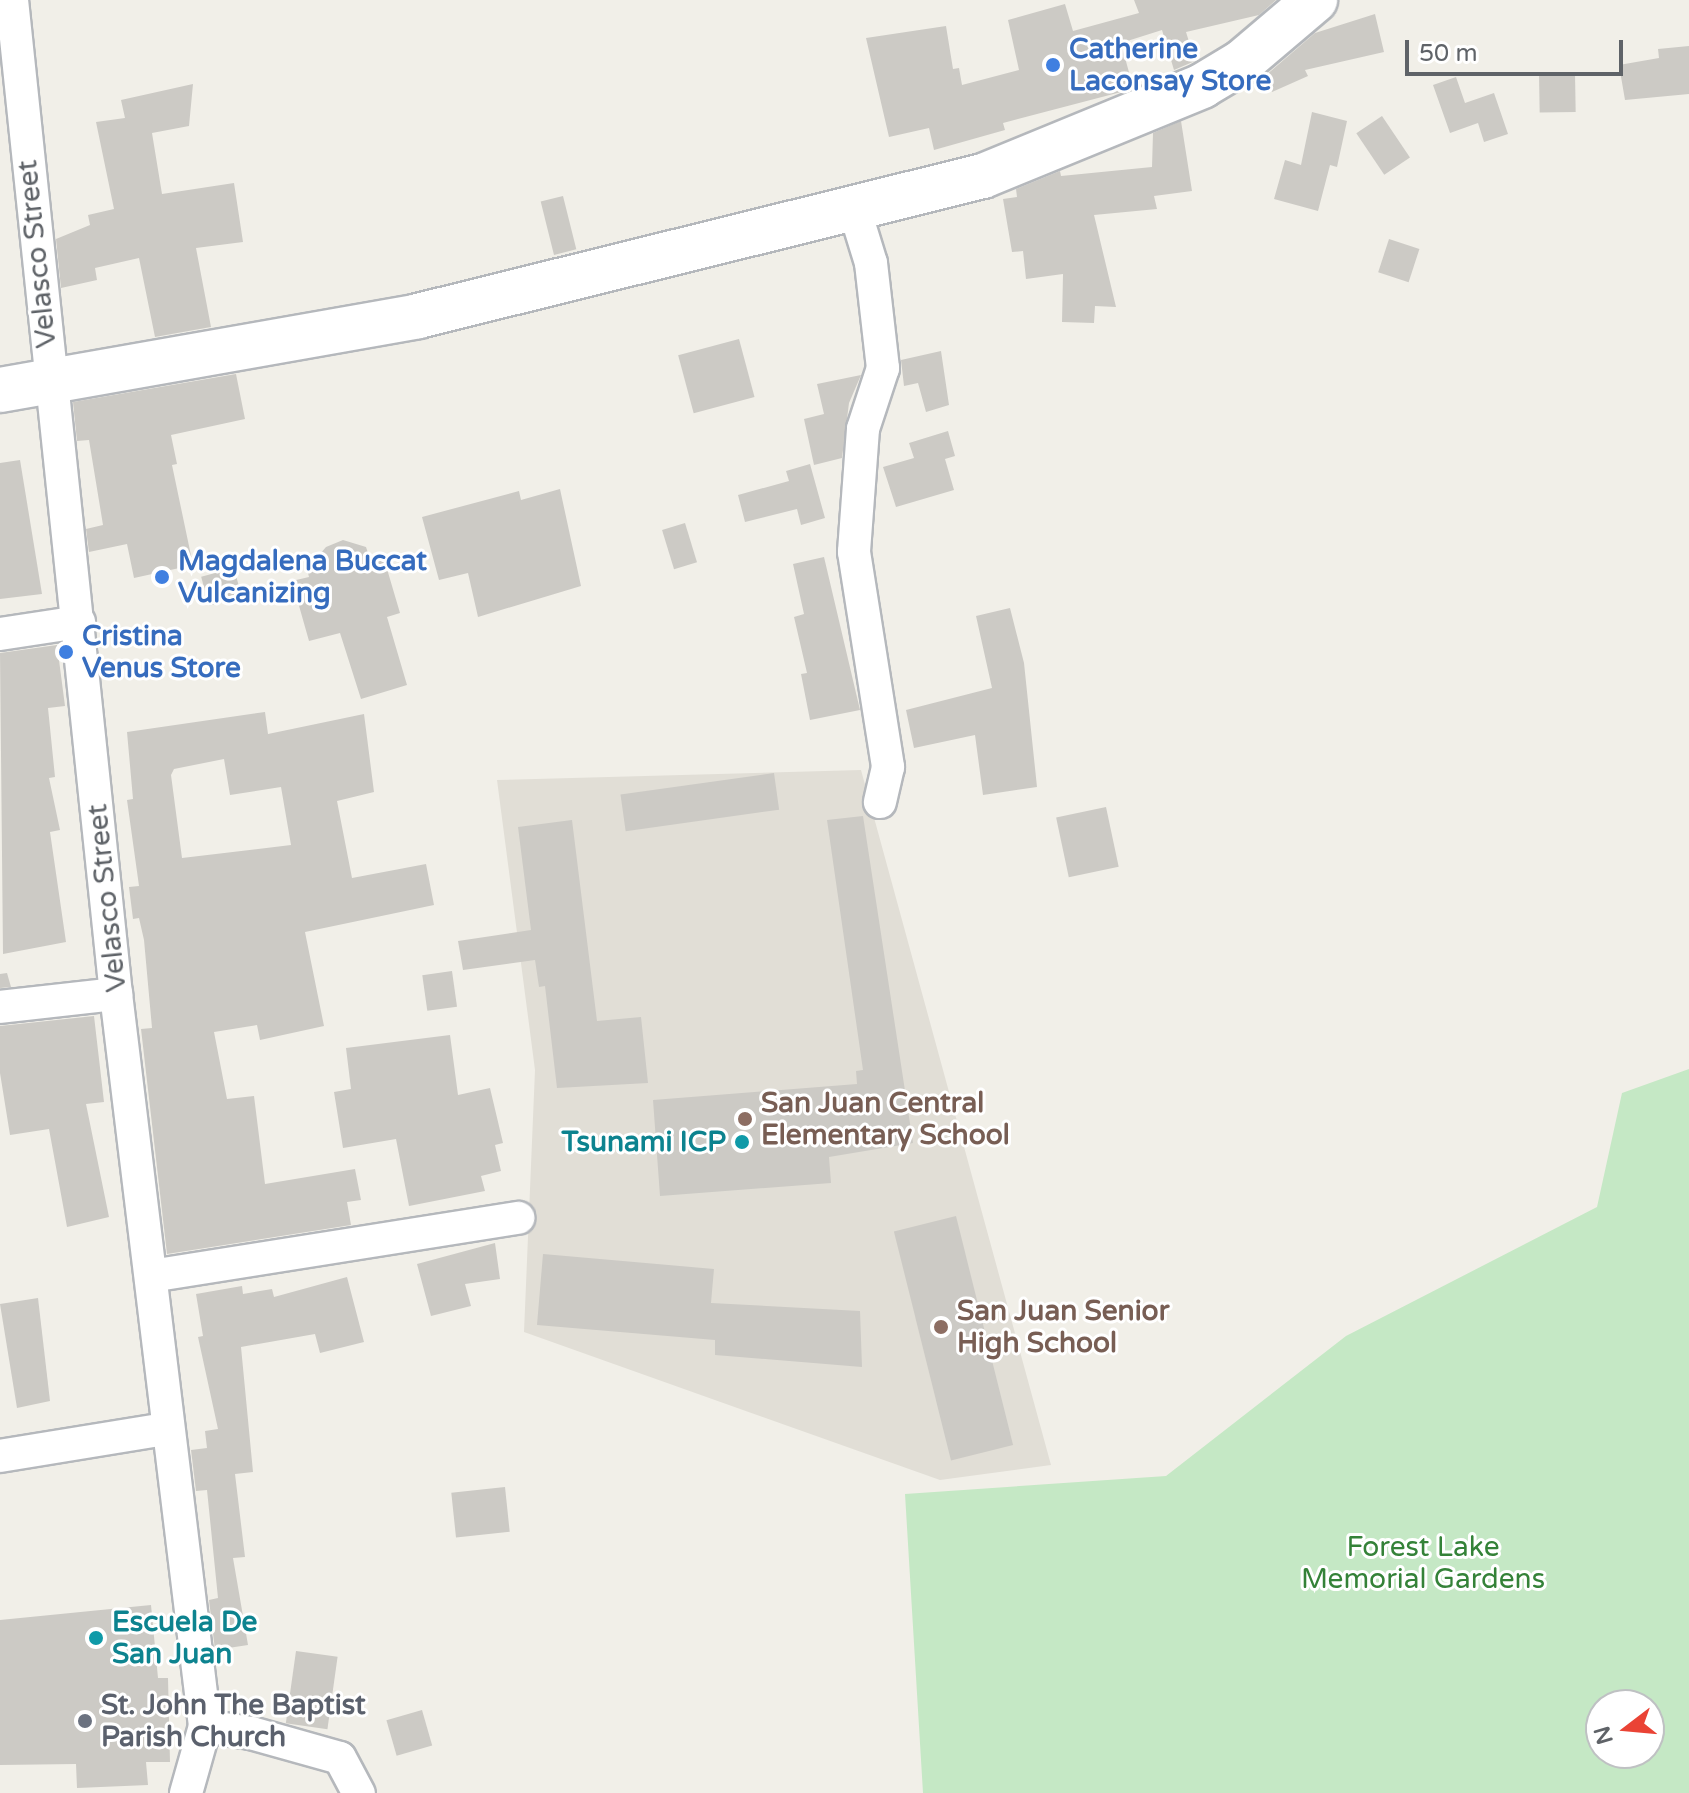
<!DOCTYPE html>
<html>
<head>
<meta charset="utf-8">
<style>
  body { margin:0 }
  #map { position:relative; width:1689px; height:1793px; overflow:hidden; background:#f1efe8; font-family:"Varela Round",sans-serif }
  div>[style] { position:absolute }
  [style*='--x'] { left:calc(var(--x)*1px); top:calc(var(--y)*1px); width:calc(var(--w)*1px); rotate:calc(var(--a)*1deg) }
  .education>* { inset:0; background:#e1ded6 }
  .green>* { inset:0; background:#c5e8c5 }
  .building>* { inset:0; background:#cccac5; transform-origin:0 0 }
  .roads { filter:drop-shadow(2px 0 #b5b8bc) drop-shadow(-2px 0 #b5b8bc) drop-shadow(0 2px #b5b8bc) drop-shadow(0 -2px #b5b8bc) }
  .street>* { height:32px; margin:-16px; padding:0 16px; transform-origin:16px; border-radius:16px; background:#fff }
  .secondary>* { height:44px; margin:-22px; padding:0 22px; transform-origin:22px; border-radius:22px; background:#fff }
  .dots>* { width:22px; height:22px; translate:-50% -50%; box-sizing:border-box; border:4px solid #fff; border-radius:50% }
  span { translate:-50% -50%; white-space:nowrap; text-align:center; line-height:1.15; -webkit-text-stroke:6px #fff; paint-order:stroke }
  .shop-label { font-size:28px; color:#366cbe; font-weight:700 }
  .left { translate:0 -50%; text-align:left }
  .street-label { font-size:28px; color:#5f6368 }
  .education-label { font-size:28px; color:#785e54; font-weight:700 }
  .culture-label { font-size:28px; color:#0d838f; font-weight:700 }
  .right { translate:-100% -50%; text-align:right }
  .park-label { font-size:28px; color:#348238 }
  .worship-label { font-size:28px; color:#5b616d; font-weight:700 }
  .north { position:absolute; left:1585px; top:1689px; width:80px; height:80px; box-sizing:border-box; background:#fff; border:2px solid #bfc1c3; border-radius:50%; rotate:254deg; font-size:22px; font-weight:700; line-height:32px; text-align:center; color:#5f6368 }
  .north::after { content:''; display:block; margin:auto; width:28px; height:36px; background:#ea4335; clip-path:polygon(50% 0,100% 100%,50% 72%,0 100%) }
  .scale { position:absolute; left:1405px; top:40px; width:218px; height:36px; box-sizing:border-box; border:4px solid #5f6368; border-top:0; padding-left:10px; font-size:24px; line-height:28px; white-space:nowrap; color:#5f6368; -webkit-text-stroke:6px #fff; paint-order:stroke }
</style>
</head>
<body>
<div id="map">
  <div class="education">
    <i style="clip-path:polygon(861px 770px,1051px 1465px,940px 1480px,524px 1332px,535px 1070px,497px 780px)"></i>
  </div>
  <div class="green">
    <i style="clip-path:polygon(evenodd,1689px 1069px,1689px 1793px,923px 1793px,905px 1494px,1166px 1476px,1346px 1336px,1597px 1207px,1622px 1093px,1689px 1069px,1601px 1705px,1649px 1705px,1649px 1753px,1601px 1753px,1601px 1705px)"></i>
  </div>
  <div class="building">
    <i style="clip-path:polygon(1134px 0,1276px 0,1259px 15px,1186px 32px,1195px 61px,1174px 70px,1162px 30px,1121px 43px,1133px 87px,1121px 92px,1003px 123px,1005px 130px,934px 150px,929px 128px,889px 137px,866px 38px,946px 26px,953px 69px,959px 68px,962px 85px,1019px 70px,1008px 20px,1065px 4px,1073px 31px,1139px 13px)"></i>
    <i style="clip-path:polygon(1375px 14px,1384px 52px,1305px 70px,1308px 76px,1272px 92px,1265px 76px,1315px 33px)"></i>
    <i style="clip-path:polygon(1689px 46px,1689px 94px,1625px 100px,1619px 65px,1659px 58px,1658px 49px)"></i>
    <i style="left:1575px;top:73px;width:39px;height:36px;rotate:89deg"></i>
    <i style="clip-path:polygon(1456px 77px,1465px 103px,1494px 93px,1508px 134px,1484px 142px,1478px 123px,1450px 133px,1433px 85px)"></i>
    <i style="clip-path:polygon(193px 84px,189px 126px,152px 133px,162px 194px,234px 183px,243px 242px,196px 248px,211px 327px,155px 337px,139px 258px,95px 268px,97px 280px,61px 288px,56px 239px,90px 225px,88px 215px,114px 209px,96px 122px,125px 118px,121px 100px)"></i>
    <i style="clip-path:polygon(1312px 112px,1347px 121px,1337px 167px,1330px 165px,1318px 211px,1274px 199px,1285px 160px,1301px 165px)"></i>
    <i style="left:1382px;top:116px;width:50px;height:31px;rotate:56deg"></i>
    <i style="clip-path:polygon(1181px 121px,1192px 191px,1154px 196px,1157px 209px,1094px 215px,1116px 307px,1095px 306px,1094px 323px,1062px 322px,1063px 274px,1026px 279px,1023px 251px,1012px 252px,1003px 199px,1017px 197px,1016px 189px,1060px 171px,1061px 176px,1152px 167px,1153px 133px)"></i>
    <i style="left:563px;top:196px;width:55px;height:23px;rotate:76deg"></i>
    <i style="left:1389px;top:239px;width:32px;height:35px;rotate:18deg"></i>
    <i style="left:739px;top:339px;width:60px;height:63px;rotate:75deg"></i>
    <i style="clip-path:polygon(941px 351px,949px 405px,926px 412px,918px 383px,904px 386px,901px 360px)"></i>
    <i style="clip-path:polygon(236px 374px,245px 419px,171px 435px,177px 464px,172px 465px,193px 565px,134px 578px,127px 544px,89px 552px,86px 529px,103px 525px,89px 440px,77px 441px,73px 402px)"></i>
    <i style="clip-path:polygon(861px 375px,849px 403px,842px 458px,814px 465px,804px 419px,824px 414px,817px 384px)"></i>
    <i style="clip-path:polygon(948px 431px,955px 456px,945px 459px,954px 490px,896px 507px,883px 467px,914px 458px,909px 443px)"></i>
    <i style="clip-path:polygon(20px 460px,42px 594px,0 599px,0 463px)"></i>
    <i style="clip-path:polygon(810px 464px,825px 518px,801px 525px,797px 509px,745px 522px,738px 495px,789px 481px,786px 471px)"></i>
    <i style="clip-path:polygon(560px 489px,581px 586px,478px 617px,468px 573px,439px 580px,422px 517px,519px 491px,521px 500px)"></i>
    <i style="left:685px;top:523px;width:41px;height:24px;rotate:73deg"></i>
    <i style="clip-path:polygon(343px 540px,366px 547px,369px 556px,382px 552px,400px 613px,387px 617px,407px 685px,361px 699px,340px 633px,309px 641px,292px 581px,309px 577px,307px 569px,326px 547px)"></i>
    <i style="clip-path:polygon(824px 557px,860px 710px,810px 720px,801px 674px,807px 673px,794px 617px,804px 614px,793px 564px)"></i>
    <i style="left:234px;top:568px;width:30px;height:34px;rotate:75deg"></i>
    <i style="clip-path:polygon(1010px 608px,1024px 663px,1037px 787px,983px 795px,975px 735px,914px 748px,906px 710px,992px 688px,976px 616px)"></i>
    <i style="clip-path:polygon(57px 645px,65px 706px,48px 708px,55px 777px,49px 778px,60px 830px,50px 832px,66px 942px,3px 954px,0 653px)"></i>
    <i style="clip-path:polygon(evenodd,265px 712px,268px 734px,364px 714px,374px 792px,337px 801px,352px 878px,426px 864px,434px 905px,305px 932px,324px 1026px,260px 1040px,257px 1025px,214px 1032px,227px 1099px,254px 1096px,265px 1184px,355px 1169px,361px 1200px,347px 1202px,351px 1225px,167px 1254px,141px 1029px,152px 1028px,144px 940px,139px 918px,133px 919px,129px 887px,139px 886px,127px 800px,133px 799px,127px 732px,265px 712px,224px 759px,230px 795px,281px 787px,291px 845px,182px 858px,171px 775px,174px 769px,224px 759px)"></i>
    <i style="left:774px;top:773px;width:37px;height:155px;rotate:82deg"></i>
    <i style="left:1106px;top:807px;width:61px;height:51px;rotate:78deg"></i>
    <i style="clip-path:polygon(863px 816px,913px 1143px,829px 1157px,831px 1183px,660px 1196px,653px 1100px,857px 1084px,856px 1071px,863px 1070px,827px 820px)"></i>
    <i style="clip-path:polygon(572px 820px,597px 1021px,641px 1017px,648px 1083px,557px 1088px,545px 986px,539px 987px,535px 960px,463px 970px,458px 941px,531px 930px,518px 827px)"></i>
    <i style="left:452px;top:971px;width:36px;height:30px;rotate:82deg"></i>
    <i style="clip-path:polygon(7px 973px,11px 987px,0 988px,0 974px)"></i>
    <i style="clip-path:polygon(94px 1016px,104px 1102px,86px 1104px,109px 1217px,67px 1227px,49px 1129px,10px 1135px,0 1073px,0 1026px)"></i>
    <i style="clip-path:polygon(450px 1035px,458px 1095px,490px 1088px,503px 1143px,495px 1145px,501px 1171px,481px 1176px,485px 1191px,409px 1206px,396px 1139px,343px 1148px,334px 1092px,351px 1089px,346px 1048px)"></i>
    <i style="left:956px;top:1216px;width:236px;height:64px;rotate:76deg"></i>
    <i style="clip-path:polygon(495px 1243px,500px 1279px,465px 1284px,471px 1306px,431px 1316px,417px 1264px)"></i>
    <i style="clip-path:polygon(543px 1254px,714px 1269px,711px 1303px,860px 1311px,862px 1367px,715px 1355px,715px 1340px,537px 1325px)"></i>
    <i style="clip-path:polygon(347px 1277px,364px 1342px,320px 1353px,315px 1334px,241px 1347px,253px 1472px,235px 1474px,245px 1557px,233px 1558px,248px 1645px,215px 1650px,209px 1600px,218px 1598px,207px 1490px,196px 1491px,191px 1450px,207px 1448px,205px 1431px,218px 1429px,198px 1337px,203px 1336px,196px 1294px,242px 1286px,243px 1294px,272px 1289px,274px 1297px)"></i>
    <i style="clip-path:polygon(38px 1298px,50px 1401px,17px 1408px,0 1304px)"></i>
    <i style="left:505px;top:1487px;width:45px;height:54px;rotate:84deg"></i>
    <i style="clip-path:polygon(151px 1605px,158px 1678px,168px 1678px,170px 1762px,146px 1762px,148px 1785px,77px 1788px,76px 1764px,0 1765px,0 1620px)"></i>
    <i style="left:296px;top:1651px;width:42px;height:73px;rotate:8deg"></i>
    <i style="left:422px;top:1710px;width:37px;height:37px;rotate:74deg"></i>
  </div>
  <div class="roads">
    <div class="street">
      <i style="--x:12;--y:0;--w:999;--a:84.03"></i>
      <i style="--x:116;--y:994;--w:737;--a:83.07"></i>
      <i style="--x:205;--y:1726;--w:70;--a:105.8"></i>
      <i style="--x:855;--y:211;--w:54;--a:72.9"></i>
      <i style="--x:871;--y:263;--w:106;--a:83.5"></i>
      <i style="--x:883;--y:368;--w:64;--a:108.2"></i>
      <i style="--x:863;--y:429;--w:123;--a:94.2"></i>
      <i style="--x:854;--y:552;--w:218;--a:81"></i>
      <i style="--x:888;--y:767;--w:36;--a:103"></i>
      <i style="--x:0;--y:634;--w:80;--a:-8.6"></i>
      <i style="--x:0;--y:1007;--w:117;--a:-6.4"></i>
      <i style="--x:151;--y:1276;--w:372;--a:-9"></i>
      <i style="--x:0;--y:1456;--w:167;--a:-9.3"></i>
      <i style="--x:205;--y:1726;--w:47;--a:8.7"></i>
      <i style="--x:251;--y:1733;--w:92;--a:15.7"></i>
      <i style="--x:340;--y:1758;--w:40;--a:62"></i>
    </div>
    <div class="secondary">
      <i style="--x:0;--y:390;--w:424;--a:-10"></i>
      <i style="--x:418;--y:316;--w:582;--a:-13.92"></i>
      <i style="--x:983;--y:176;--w:237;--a:-22.3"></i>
      <i style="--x:1202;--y:86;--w:47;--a:-31"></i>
      <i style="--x:1242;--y:62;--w:96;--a:-40.3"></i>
    </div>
  </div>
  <div class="dots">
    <i style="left:1053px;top:65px;background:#3f7fe0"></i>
    <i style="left:162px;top:577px;background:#3f7fe0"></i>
    <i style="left:66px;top:652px;background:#3f7fe0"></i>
    <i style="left:745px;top:1119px;background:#8d6e63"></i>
    <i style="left:742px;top:1142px;background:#0f9aa8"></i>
    <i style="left:941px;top:1327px;background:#8d6e63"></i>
    <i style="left:96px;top:1638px;background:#0f9aa8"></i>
    <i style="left:85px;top:1721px;background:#6b7280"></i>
  </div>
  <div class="shop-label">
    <span class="left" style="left:1069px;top:65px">Catherine<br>Laconsay Store</span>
    <span class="left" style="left:178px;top:577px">Magdalena Buccat<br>Vulcanizing</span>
    <span class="left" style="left:82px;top:652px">Cristina<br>Venus Store</span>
  </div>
  <div class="street-label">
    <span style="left:37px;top:254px;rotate:-96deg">Velasco Street</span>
    <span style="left:107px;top:898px;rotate:-96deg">Velasco Street</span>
  </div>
  <div class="education-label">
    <span class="left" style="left:761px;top:1119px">San Juan Central<br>Elementary School</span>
    <span class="left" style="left:957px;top:1327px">San Juan Senior<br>High School</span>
  </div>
  <div class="culture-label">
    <span class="right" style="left:726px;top:1142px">Tsunami ICP</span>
    <span class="left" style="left:112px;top:1638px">Escuela De<br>San Juan</span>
  </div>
  <div class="park-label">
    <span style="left:1423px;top:1563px">Forest Lake<br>Memorial Gardens</span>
  </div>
  <div class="worship-label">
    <span class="left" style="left:101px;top:1721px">St. John The Baptist<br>Parish Church</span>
  </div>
  <div class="north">N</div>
  <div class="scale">50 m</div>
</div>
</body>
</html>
